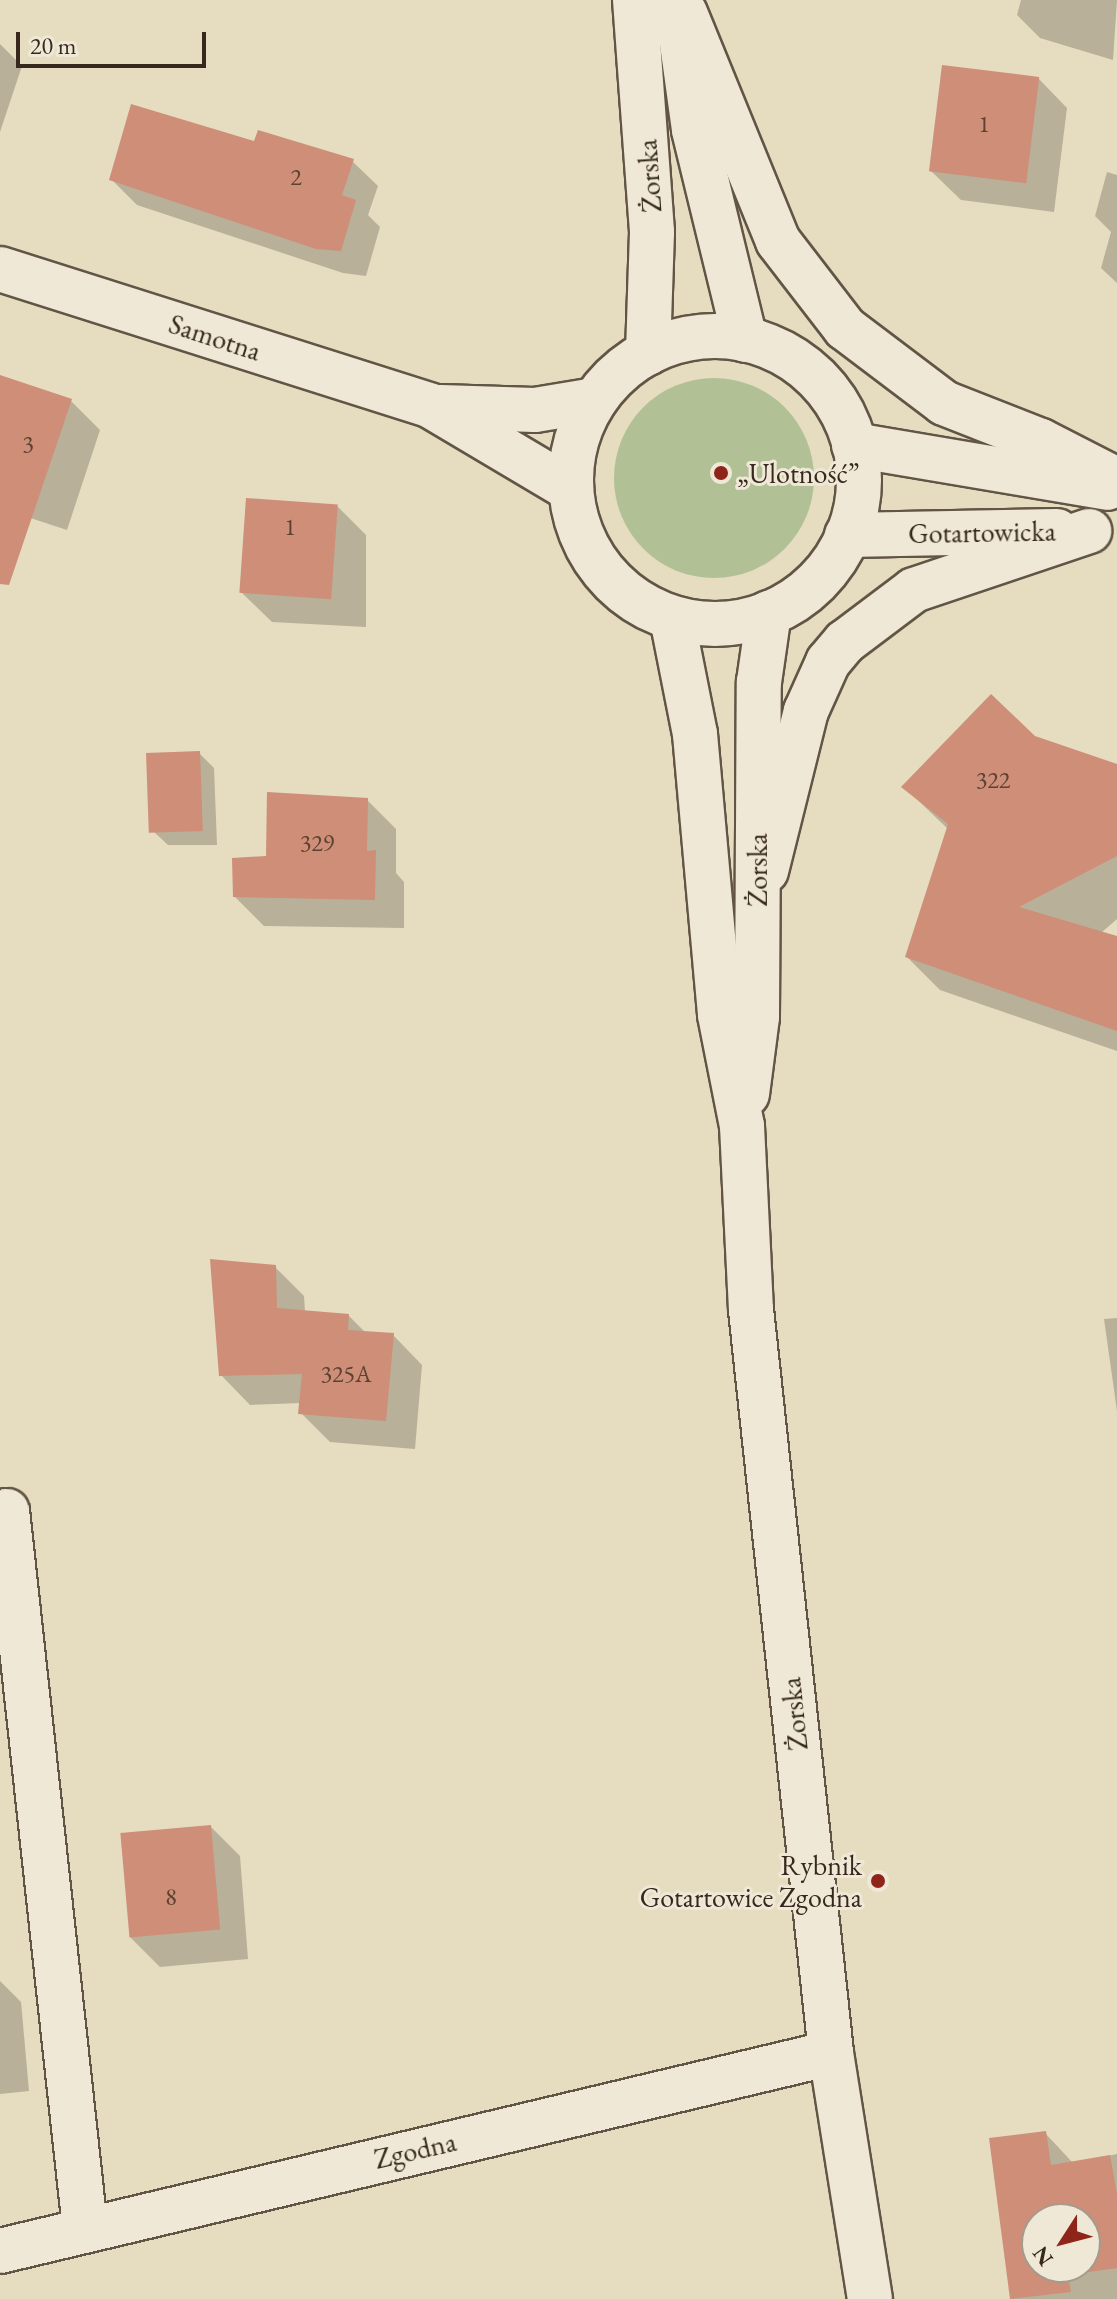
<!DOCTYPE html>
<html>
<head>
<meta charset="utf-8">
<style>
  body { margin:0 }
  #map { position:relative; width:1117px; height:2299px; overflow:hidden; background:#e6dcc0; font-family:"EB Garamond",serif }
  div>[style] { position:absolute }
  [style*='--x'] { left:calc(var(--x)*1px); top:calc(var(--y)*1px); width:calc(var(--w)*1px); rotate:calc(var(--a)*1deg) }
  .green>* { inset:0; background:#b1c195 }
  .round { border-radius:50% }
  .shadow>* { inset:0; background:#0003 }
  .building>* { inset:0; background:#ce8e77; transform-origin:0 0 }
  .roads { filter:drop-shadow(2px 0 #625545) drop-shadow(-2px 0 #625545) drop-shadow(0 2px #625545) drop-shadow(0 -2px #625545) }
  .minor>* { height:44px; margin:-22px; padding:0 22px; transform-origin:22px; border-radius:22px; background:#efe8d6 }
  .tertiary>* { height:44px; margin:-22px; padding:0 22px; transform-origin:22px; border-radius:22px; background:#efe8d6 }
  .secondary>* { height:44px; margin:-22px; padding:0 22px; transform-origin:22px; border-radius:22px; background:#efe8d6 }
  .secondary>.ring { margin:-22px; padding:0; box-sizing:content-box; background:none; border:44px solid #efe8d6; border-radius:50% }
  .dots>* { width:22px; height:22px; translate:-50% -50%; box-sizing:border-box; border:4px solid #efe8d6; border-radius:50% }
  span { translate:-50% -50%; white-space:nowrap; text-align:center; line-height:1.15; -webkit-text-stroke:6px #efe8d6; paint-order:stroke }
  .number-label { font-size:24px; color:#5c4233 }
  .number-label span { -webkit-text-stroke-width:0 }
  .street-label { font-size:28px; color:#36281c }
  .poi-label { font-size:28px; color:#36281c }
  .left { translate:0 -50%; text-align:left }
  .right { translate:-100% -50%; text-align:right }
  .north { position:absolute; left:1021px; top:2203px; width:80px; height:80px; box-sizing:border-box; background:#efe8d6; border:2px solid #a59b8c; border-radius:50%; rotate:234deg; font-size:22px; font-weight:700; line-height:32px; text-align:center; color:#36281c }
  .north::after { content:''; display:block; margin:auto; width:28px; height:36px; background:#8f2418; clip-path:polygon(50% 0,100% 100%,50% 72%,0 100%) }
  .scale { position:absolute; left:16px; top:32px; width:190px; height:36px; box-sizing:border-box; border:4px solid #36281c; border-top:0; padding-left:10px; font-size:24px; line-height:28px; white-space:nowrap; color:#36281c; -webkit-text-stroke:6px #efe8d6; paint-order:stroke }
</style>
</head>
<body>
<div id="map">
  <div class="green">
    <i class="round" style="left:614px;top:378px;width:200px;height:200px"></i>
  </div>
  <div class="shadow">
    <i style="clip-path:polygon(1021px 0,1117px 0,1113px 60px,1040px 38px,1017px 15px)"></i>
    <i style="clip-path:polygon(0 44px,22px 66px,0 132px)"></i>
    <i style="clip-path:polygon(1038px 78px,1067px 108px,1054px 212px,961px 200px,931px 171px)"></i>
    <i style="clip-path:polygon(352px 161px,378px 186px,368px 215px,380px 227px,366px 276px,343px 273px,137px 205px,111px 179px)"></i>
    <i style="clip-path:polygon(1107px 172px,1117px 175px,1117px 283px,1101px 268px,1111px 232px,1095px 216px)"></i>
    <i style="clip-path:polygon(0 377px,71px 401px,100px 430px,67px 530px,0 508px)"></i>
    <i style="clip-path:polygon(337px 506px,366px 535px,366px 627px,272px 622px,242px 593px)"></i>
    <i style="clip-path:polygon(199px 753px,214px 768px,217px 845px,168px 845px,152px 830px)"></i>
    <i style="clip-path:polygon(1117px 766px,1117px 919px,1101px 933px,1117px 938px,1117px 1051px,940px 990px,907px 957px,948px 829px,904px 787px)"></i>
    <i style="clip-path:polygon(367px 800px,396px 829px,396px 873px,404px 882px,404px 928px,264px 926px,235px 897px,268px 858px)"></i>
    <i style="clip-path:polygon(275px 1267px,304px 1296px,305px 1312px,349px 1316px,366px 1333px,393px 1335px,422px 1365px,415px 1449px,330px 1442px,301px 1413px,301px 1403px,250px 1405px,221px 1375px)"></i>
    <i style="clip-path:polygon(1117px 1318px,1117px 1411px,1104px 1319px)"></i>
    <i style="clip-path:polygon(211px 1827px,240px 1856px,248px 1959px,160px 1967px,130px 1937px)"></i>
    <i style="clip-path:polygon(0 1981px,21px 2002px,29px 2091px,0 2094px)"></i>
    <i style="clip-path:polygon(evenodd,1045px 2133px,1073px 2163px,1117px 2154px,1117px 2299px,1012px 2299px,991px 2140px,1045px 2133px,1037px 2219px,1085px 2219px,1085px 2267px,1037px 2267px,1037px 2219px)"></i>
  </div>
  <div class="building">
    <i style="left:942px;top:65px;width:98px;height:107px;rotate:7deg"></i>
    <i style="clip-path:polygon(131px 104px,254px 141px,258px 130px,354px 159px,342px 195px,356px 200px,341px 251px,316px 249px,109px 180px)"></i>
    <i style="clip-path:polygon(0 375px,72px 399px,9px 585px,0 584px)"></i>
    <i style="left:246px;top:498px;width:92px;height:95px;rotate:4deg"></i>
    <i style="clip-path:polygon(991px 694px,1035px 736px,1117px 764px,1117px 856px,1019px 907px,1117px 936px,1117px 1031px,905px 957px,948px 824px,901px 787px)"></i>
    <i style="left:200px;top:751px;width:80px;height:54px;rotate:88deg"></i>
    <i style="clip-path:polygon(267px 792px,368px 798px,367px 851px,376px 850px,375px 900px,233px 897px,232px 858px,266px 856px)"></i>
    <i style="clip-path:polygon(210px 1259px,276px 1265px,277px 1308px,349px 1314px,348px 1330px,394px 1333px,386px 1421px,298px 1414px,302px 1374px,219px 1376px)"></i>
    <i style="left:211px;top:1825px;width:105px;height:91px;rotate:85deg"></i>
    <i style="clip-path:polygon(evenodd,1046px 2131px,1051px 2165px,1110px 2155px,1117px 2194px,1117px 2268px,1068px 2275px,1071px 2292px,1010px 2299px,989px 2138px,1046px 2131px,1037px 2219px,1085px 2219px,1085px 2267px,1037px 2267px,1037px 2219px)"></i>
  </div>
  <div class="roads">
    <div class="minor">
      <i style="--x:0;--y:269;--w:452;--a:17.6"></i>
      <i style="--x:431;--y:406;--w:163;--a:30.7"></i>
      <i style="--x:441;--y:407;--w:94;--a:1.8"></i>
      <i style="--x:535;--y:410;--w:61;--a:-9.5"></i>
      <i style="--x:7;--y:1511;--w:721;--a:83.79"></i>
      <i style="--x:0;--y:2251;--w:854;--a:-13.4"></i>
    </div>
    <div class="tertiary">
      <i style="--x:685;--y:13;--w:246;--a:67.8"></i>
      <i style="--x:778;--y:241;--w:110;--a:52.4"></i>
      <i style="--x:845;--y:328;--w:124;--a:37.1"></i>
      <i style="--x:944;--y:403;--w:104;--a:21.4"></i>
      <i style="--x:1041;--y:441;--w:85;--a:27.2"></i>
      <i style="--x:854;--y:445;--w:257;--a:9.6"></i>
      <i style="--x:847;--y:535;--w:210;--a:-1.1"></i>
      <i style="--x:766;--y:871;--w:165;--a:-76"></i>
      <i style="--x:806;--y:711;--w:54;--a:-65.8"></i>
      <i style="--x:828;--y:662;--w:26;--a:-50"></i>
      <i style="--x:845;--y:642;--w:86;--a:-37"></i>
      <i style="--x:914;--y:590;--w:185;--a:-18.6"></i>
    </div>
    <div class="secondary">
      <i style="--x:635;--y:0;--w:233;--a:85.8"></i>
      <i style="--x:652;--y:232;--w:121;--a:91.9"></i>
      <i style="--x:676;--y:0;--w:131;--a:82.1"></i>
      <i style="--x:694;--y:130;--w:216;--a:76.3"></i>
      <i class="ring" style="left:571px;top:336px;width:244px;height:244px"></i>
      <i style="--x:672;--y:618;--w:118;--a:78.8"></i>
      <i style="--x:695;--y:734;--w:282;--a:84.9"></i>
      <i style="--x:720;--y:1015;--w:113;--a:78.8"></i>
      <i style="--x:742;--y:1126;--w:184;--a:87.2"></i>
      <i style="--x:751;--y:1310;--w:747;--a:83.85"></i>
      <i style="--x:831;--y:2053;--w:249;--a:81"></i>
      <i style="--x:747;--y:1094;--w:78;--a:-82.6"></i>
      <i style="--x:757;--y:1017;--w:335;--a:-89.7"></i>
      <i style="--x:759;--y:682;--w:70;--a:-81.8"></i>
    </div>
  </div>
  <div class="dots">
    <i style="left:721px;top:473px;background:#8f2418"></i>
    <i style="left:878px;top:1881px;background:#8f2418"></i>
  </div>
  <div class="number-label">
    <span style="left:984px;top:124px">1</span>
    <span style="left:296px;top:177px">2</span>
    <span style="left:28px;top:444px">3</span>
    <span style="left:290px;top:527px">1</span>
    <span style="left:993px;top:780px">322</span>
    <span style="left:317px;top:843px">329</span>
    <span style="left:346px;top:1374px">325A</span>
    <span style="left:171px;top:1897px">8</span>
  </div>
  <div class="street-label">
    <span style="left:649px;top:176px;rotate:-94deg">Żorska</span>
    <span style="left:215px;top:337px;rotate:18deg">Samotna</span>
    <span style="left:982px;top:532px;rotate:-1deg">Gotartowicka</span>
    <span style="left:757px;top:870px;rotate:-90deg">Żorska</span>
    <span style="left:794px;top:1714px;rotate:-96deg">Żorska</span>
    <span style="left:415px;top:2150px;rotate:-13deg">Zgodna</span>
  </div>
  <div class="poi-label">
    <span class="left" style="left:737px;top:473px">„Ulotność”</span>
    <span class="right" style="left:862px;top:1881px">Rybnik<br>Gotartowice Zgodna</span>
  </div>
  <div class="north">N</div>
  <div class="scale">20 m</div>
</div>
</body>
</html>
